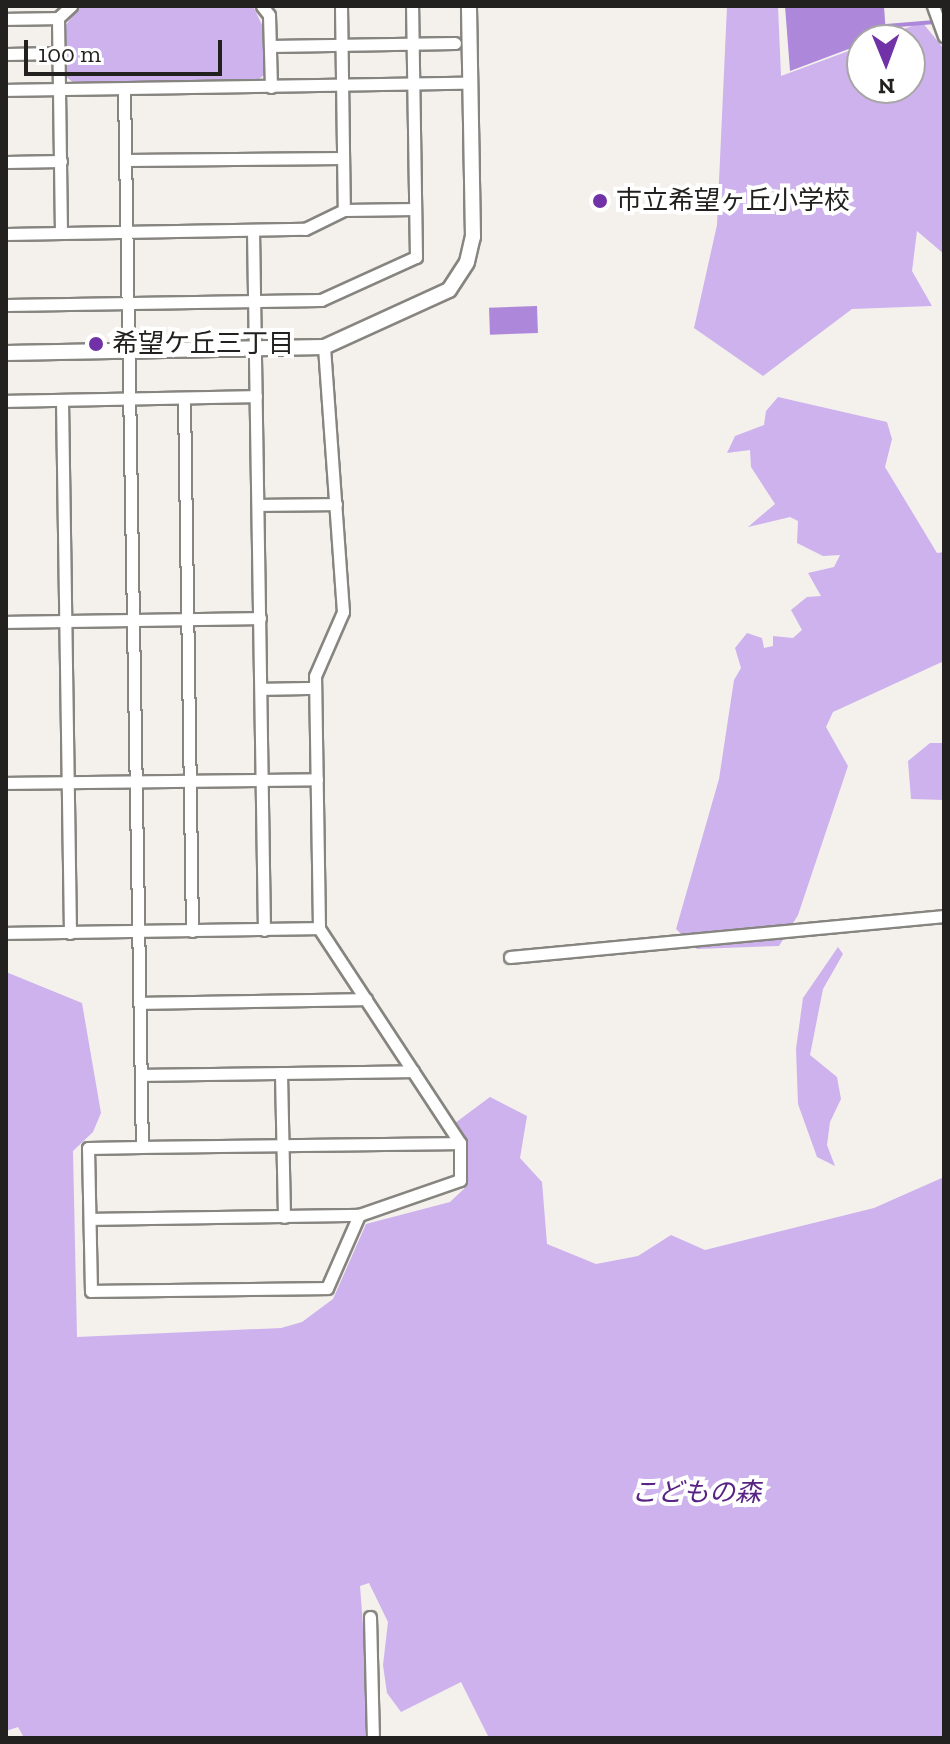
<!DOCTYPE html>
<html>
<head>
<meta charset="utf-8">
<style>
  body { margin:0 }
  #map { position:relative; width:950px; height:1744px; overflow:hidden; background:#f4f1ec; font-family:"Zilla Slab","Noto Sans JP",serif }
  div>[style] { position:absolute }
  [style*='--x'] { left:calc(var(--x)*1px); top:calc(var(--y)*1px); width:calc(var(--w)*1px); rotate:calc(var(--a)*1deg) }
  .green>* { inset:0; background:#cdb2ee }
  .water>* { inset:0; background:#ad87d9; transform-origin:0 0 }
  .stream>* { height:4px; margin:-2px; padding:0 2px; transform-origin:2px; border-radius:2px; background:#ad87d9 }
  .roads { filter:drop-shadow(2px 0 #878580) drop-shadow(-2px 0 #878580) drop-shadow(0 2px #878580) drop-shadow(0 -2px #878580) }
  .minor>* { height:11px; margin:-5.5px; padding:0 5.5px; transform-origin:5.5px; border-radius:5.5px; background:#fff }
  .tertiary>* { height:14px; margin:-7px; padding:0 7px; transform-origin:7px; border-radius:7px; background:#fff }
  .dots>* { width:22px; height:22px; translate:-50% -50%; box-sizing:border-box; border:4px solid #fff; border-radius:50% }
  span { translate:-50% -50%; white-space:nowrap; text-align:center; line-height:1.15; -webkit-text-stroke:8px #fff; paint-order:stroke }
  .poi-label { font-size:26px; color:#22211f }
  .left { translate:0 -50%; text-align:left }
  .park-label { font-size:26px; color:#582484; font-style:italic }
  .frame { position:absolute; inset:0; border:8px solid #22211f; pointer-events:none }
  .north { position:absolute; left:846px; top:24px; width:80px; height:80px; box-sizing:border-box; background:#fff; border:2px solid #a7a6a5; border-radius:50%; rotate:179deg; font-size:22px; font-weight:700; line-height:32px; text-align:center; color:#22211f }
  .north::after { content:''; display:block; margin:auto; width:28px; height:36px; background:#7132a8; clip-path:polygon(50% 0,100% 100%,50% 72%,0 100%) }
  .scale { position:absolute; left:24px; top:40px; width:198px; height:36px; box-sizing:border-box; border:4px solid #22211f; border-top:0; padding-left:10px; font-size:24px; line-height:28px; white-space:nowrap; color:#22211f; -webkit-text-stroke:6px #fff; paint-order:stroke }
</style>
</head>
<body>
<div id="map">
  <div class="green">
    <i style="clip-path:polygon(81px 6px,253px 6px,263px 27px,265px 74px,258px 80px,74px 83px,65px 76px,64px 27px)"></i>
    <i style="clip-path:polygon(727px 6px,778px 6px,781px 76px,862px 46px,862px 88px,910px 88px,910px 40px,876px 40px,922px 22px,944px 49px,944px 254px,917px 231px,912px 271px,932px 306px,852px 309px,763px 376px,694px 328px,717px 225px)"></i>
    <i style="clip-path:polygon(778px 397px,887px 422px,892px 439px,885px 467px,937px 553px,944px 552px,944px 661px,833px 712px,826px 727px,848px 766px,798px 915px,779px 946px,697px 949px,676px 929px,719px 779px,734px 680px,741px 668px,735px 648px,747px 633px,762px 638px,764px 648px,773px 646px,773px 636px,793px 638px,802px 630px,791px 610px,807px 597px,821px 596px,808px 573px,834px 567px,840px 555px,823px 556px,797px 543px,798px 521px,790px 517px,748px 527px,775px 504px,751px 467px,750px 450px,727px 453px,735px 436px,764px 425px,766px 411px)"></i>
    <i style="clip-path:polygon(930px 743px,944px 743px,944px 800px,911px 799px,908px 761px)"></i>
    <i style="clip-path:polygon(838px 947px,843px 954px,823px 989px,810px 1055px,837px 1077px,841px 1099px,830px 1122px,827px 1145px,835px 1166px,817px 1157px,798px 1104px,796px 1049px,803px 998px)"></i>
    <i style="clip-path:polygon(6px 972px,82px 1003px,101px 1113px,93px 1132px,73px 1151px,77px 1337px,281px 1328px,302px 1322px,333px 1299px,366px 1224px,450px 1202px,468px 1185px,467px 1141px,455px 1123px,490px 1097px,527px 1116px,520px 1158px,542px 1182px,547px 1244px,596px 1264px,638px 1256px,671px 1235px,705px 1250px,874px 1208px,944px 1177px,944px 1738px,489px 1738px,461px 1682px,401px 1712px,387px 1693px,383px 1665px,388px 1622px,369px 1583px,360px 1586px,368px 1692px,365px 1738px,24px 1738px,18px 1727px,6px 1731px)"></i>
  </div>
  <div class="water">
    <i style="clip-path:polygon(785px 6px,884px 6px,886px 35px,862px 40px,862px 44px,790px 71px)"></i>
    <i style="left:537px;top:306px;width:27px;height:48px;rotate:88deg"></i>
  </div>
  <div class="stream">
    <i style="--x:886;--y:26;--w:49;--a:-4.7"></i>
  </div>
  <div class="roads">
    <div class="minor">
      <i style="--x:262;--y:6;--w:11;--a:52"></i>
      <i style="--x:269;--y:15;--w:72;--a:88.4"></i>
      <i style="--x:341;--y:6;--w:204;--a:89.2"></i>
      <i style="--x:933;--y:6;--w:32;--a:70"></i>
      <i style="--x:6;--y:19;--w:52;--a:-1.1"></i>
      <i style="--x:270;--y:46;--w:185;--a:-0.9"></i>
      <i style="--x:6;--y:54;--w:53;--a:-1.1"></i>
      <i style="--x:124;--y:89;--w:1058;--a:89.03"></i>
      <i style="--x:142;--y:1147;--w:54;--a:178.9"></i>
      <i style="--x:88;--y:1148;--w:143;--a:88.8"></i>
      <i style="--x:91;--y:1291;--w:236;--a:-0.7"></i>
      <i style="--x:327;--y:1288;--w:80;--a:-66.3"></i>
      <i style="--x:359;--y:1215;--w:107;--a:-19.1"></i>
      <i style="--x:460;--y:1180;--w:37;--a:-90"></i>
      <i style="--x:460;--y:1143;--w:257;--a:-123.3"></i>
      <i style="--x:319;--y:928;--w:252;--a:-90.9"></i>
      <i style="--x:315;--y:676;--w:70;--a:-66.4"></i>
      <i style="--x:343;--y:612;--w:266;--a:-94.1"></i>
      <i style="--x:6;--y:90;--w:465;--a:-0.9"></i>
      <i style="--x:126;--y:160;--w:217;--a:-0.5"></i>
      <i style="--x:6;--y:162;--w:55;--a:-1"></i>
      <i style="--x:253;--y:230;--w:700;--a:89.1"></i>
      <i style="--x:61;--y:233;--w:215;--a:-90.8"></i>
      <i style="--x:58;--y:18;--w:18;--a:-43"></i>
      <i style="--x:6;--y:234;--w:299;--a:-1"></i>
      <i style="--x:305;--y:229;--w:43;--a:-26"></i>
      <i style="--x:344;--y:210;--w:71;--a:-0.8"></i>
      <i style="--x:6;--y:305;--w:315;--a:-0.9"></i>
      <i style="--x:321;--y:300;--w:104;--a:-24.4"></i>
      <i style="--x:416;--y:257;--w:251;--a:-90.9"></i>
      <i style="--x:184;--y:398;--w:533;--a:89.14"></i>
      <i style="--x:62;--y:400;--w:533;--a:89.14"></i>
      <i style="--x:6;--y:401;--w:250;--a:-1.1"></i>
      <i style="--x:258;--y:505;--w:78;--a:-0.7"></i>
      <i style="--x:6;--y:622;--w:254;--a:-0.9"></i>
      <i style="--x:261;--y:689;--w:54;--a:-1.1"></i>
      <i style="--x:6;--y:783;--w:311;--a:-0.7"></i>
      <i style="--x:6;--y:933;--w:313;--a:-0.9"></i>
      <i style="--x:510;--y:957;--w:436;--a:-5.4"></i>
      <i style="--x:140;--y:1003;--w:226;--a:-1"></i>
      <i style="--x:281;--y:1073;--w:144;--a:88.8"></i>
      <i style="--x:141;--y:1075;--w:272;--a:-0.8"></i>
      <i style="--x:142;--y:1147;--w:318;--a:-0.7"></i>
      <i style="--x:90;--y:1219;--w:269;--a:-0.9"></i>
      <i style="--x:370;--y:1617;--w:121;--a:88.6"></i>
    </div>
    <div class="tertiary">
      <i style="--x:6;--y:353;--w:318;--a:-1.1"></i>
      <i style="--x:324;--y:347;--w:137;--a:-24.5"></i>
      <i style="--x:449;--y:290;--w:33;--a:-57"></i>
      <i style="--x:467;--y:262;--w:26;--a:-77"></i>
      <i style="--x:473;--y:237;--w:231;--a:-91"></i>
    </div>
  </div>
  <div class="dots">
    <i style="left:600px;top:201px;background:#7132a8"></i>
    <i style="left:96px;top:344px;background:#7132a8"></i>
  </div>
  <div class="poi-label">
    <span class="left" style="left:616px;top:201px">市立希望ヶ丘小学校</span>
    <span class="left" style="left:112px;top:344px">希望ケ丘三丁目</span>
  </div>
  <div class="park-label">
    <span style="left:696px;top:1493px">こどもの森</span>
  </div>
  <div class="frame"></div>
  <div class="north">N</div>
  <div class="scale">100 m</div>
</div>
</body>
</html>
